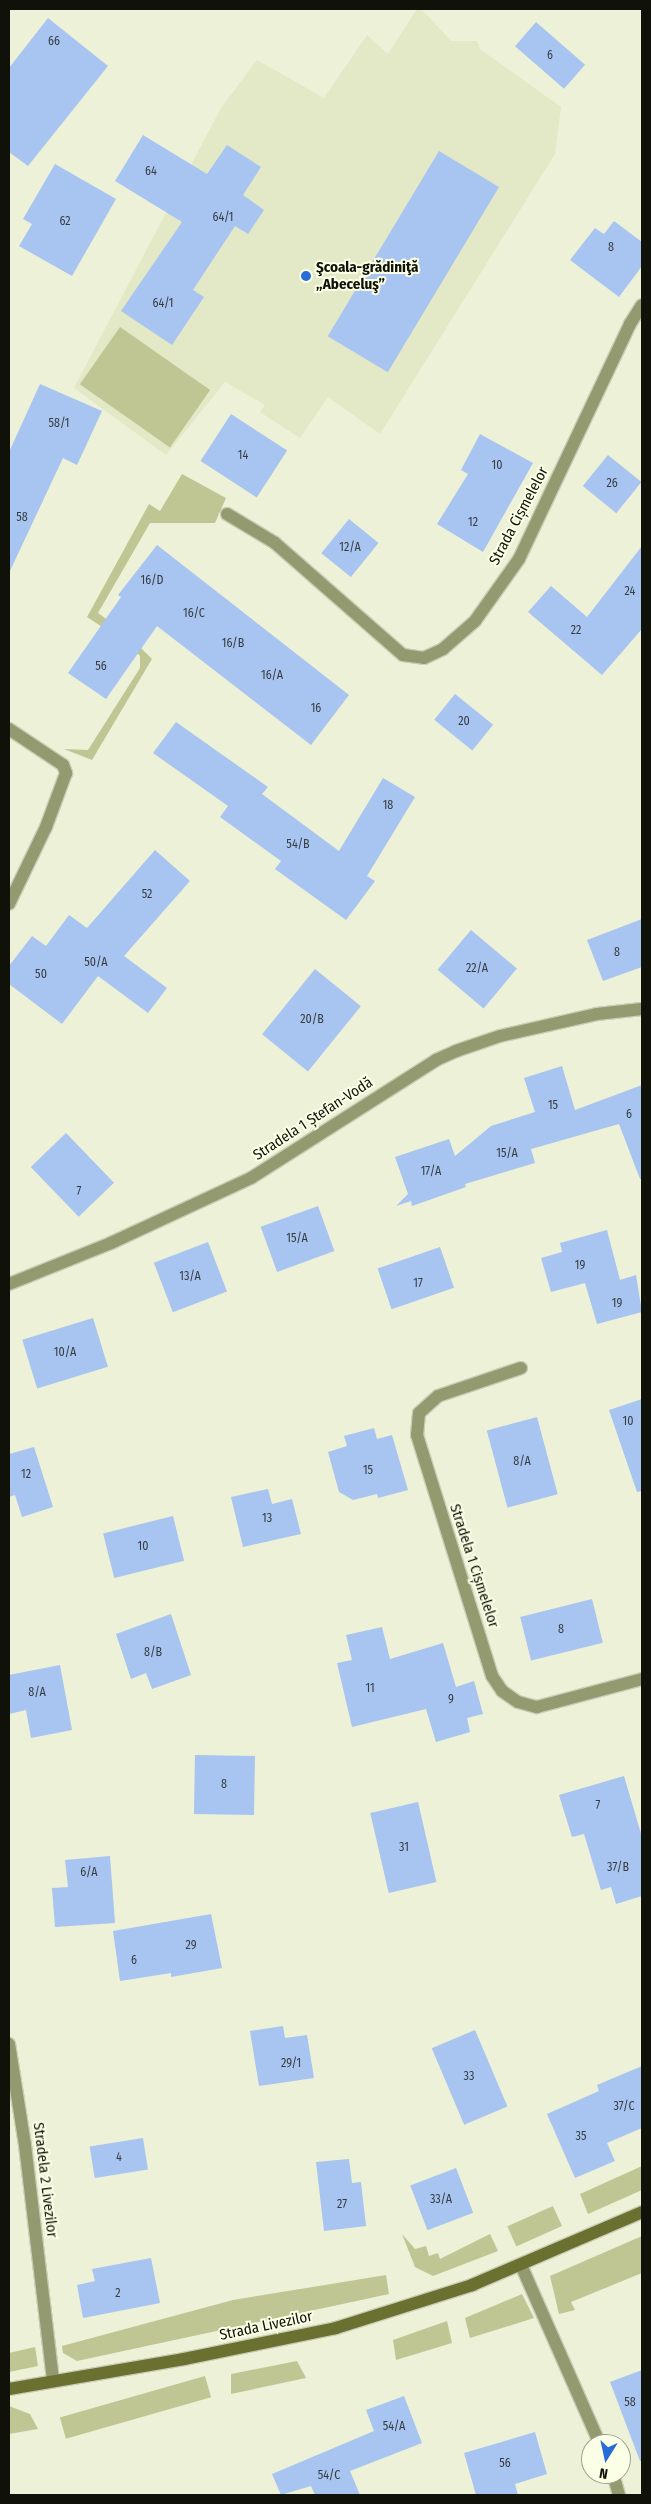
<!DOCTYPE html>
<html>
<head>
<meta charset="utf-8">
<style>
  body { margin:0 }
  #map { position:relative; width:651px; height:2504px; overflow:hidden; background:#edf1d7; font-family:"Fira Sans Condensed",sans-serif }
  div>[style] { position:absolute }
  [style*='--x'] { left:calc(var(--x)*1px); top:calc(var(--y)*1px); width:calc(var(--w)*1px); rotate:calc(var(--a)*1deg) }
  .built>* { inset:0; background:#e3e8c7 }
  .green>* { inset:0; background:#bfc693; transform-origin:0 0 }
  .building>* { inset:0; background:#a8c4f0; transform-origin:0 0 }
  .roads { filter:drop-shadow(1px 0 #cacdb6) drop-shadow(-1px 0 #cacdb6) drop-shadow(0 1px #cacdb6) drop-shadow(0 -1px #cacdb6) }
  .street>* { height:12px; margin:-6px; padding:0 6px; transform-origin:6px; border-radius:6px; background:#949a70 }
  .secondary>* { height:12px; margin:-6px; padding:0 6px; transform-origin:6px; border-radius:6px; background:#6a702f }
  .dots>* { width:14px; height:14px; translate:-50% -50%; box-sizing:border-box; border:2px solid #fbffe5; border-radius:50% }
  span { translate:-50% -50%; white-space:nowrap; text-align:center; line-height:1.15; -webkit-text-stroke:4px #fbffe5; paint-order:stroke }
  .number-label { font-size:12px; color:#363e42 }
  .number-label span { -webkit-text-stroke-width:0 }
  .poi-label { font-size:15px; color:#101108; font-weight:700 }
  .left { translate:0 -50%; text-align:left }
  .street-label { font-size:15px; color:#101108 }
  .frame { position:absolute; inset:0; border:10px solid #101108; pointer-events:none }
  .north { position:absolute; left:581px; top:2434px; width:50px; height:50px; box-sizing:border-box; background:#fbffe5; border:1px solid #9da08d; border-radius:50%; rotate:190deg; font-size:14px; font-weight:700; line-height:20px; text-align:center; color:#101108 }
  .north::after { content:''; display:block; margin:auto; width:18px; height:22px; background:#286cd8; clip-path:polygon(50% 0,100% 100%,50% 72%,0 100%) }
</style>
</head>
<body>
<div id="map">
  <div class="built">
    <i style="clip-path:polygon(417px 9px,421px 9px,451px 41px,477px 41px,480px 49px,561px 107px,555px 154px,380px 434px,328px 397px,300px 438px,260px 412px,265px 405px,225px 382px,166px 455px,74px 388px,221px 108px,257px 60px,324px 98px,367px 35px,388px 54px)"></i>
  </div>
  <div class="green">
    <i style="left:120px;top:327px;width:110px;height:70px;rotate:35deg"></i>
    <i style="clip-path:polygon(182px 474px,226px 498px,215px 523px,150px 523px,98px 613px,128px 635px,152px 659px,92px 760px,64px 749px,88px 750px,140px 668px,140px 656px,130px 645px,87px 617px,149px 504px,160px 511px)"></i>
    <i style="clip-path:polygon(642px 2166px,642px 2190px,588px 2214px,580px 2194px)"></i>
    <i style="left:553px;top:2206px;width:22px;height:50px;rotate:66deg"></i>
    <i style="clip-path:polygon(402px 2234px,415px 2249px,426px 2246px,429px 2256px,438px 2253px,440px 2259px,490px 2234px,498px 2251px,433px 2276px,415px 2267px)"></i>
    <i style="clip-path:polygon(642px 2236px,642px 2273px,571px 2302px,575px 2310px,559px 2314px,550px 2276px)"></i>
    <i style="clip-path:polygon(386px 2275px,389px 2294px,77px 2361px,63px 2353px,62px 2346px,233px 2300px)"></i>
    <i style="clip-path:polygon(522px 2294px,534px 2318px,470px 2338px,465px 2318px)"></i>
    <i style="clip-path:polygon(447px 2321px,452px 2343px,396px 2360px,393px 2340px)"></i>
    <i style="clip-path:polygon(35px 2347px,38px 2366px,9px 2372px,9px 2353px)"></i>
    <i style="clip-path:polygon(297px 2361px,306px 2378px,231px 2394px,231px 2374px)"></i>
    <i style="left:205px;top:2376px;width:22px;height:151px;rotate:74deg"></i>
    <i style="clip-path:polygon(9px 2406px,30px 2414px,38px 2429px,9px 2434px)"></i>
  </div>
  <div class="building">
    <i style="clip-path:polygon(48px 18px,108px 66px,28px 166px,9px 152px,9px 68px)"></i>
    <i style="left:536px;top:22px;width:65px;height:32px;rotate:41deg"></i>
    <i style="clip-path:polygon(143px 135px,207px 174px,227px 145px,261px 167px,243px 195px,264px 210px,248px 234px,235px 226px,193px 290px,204px 297px,172px 345px,121px 311px,182px 222px,115px 181px)"></i>
    <i style="left:439px;top:151px;width:70px;height:216px;rotate:31deg"></i>
    <i style="clip-path:polygon(55px 164px,116px 199px,72px 276px,19px 246px,32px 224px,23px 219px)"></i>
    <i style="clip-path:polygon(614px 221px,642px 242px,642px 266px,619px 297px,570px 260px,595px 228px,604px 234px)"></i>
    <i style="clip-path:polygon(40px 384px,102px 411px,77px 465px,63px 458px,9px 573px,9px 452px)"></i>
    <i style="left:231px;top:414px;width:67px;height:56px;rotate:33deg"></i>
    <i style="clip-path:polygon(480px 434px,533px 463px,483px 552px,437px 524px,468px 474px,461px 470px)"></i>
    <i style="left:608px;top:455px;width:43px;height:40px;rotate:39deg"></i>
    <i style="left:349px;top:519px;width:38px;height:44px;rotate:39deg"></i>
    <i style="clip-path:polygon(157px 545px,349px 695px,311px 745px,157px 626px,106px 699px,68px 673px,121px 597px,118px 595px)"></i>
    <i style="clip-path:polygon(642px 546px,642px 629px,602px 675px,528px 612px,551px 586px,587px 617px)"></i>
    <i style="left:455px;top:694px;width:49px;height:33px;rotate:39deg"></i>
    <i style="clip-path:polygon(176px 722px,268px 787px,262px 794px,339px 851px,383px 778px,415px 797px,367px 876px,375px 881px,346px 920px,275px 869px,281px 861px,220px 817px,228px 806px,153px 753px)"></i>
    <i style="clip-path:polygon(155px 850px,190px 881px,124px 956px,167px 988px,148px 1013px,98px 976px,62px 1024px,9px 984px,9px 966px,32px 936px,46px 946px,69px 915px,87px 928px)"></i>
    <i style="clip-path:polygon(642px 919px,642px 967px,603px 981px,587px 940px)"></i>
    <i style="left:471px;top:930px;width:60px;height:52px;rotate:40deg"></i>
    <i style="left:315px;top:969px;width:59px;height:84px;rotate:39deg"></i>
    <i style="clip-path:polygon(562px 1066px,575px 1110px,642px 1085px,642px 1179px,640px 1179px,619px 1124px,531px 1149px,535px 1163px,465px 1184px,466px 1187px,412px 1206px,411px 1201px,396px 1206px,408px 1194px,395px 1157px,449px 1139px,455px 1156px,491px 1126px,535px 1112px,524px 1078px)"></i>
    <i style="left:66px;top:1133px;width:69px;height:49px;rotate:46deg"></i>
    <i style="left:318px;top:1206px;width:48px;height:61px;rotate:70deg"></i>
    <i style="clip-path:polygon(607px 1230px,620px 1280px,636px 1275px,642px 1312px,597px 1324px,585px 1283px,551px 1292px,541px 1258px,562px 1252px,560px 1243px)"></i>
    <i style="left:208px;top:1242px;width:53px;height:58px;rotate:69deg"></i>
    <i style="left:440px;top:1247px;width:43px;height:66px;rotate:71deg"></i>
    <i style="left:93px;top:1318px;width:51px;height:74px;rotate:73deg"></i>
    <i style="clip-path:polygon(642px 1399px,642px 1491px,637px 1492px,609px 1410px)"></i>
    <i style="left:537px;top:1417px;width:80px;height:52px;rotate:75deg"></i>
    <i style="clip-path:polygon(374px 1428px,377px 1439px,392px 1435px,408px 1490px,378px 1498px,377px 1494px,353px 1500px,339px 1492px,328px 1452px,347px 1446px,344px 1436px)"></i>
    <i style="clip-path:polygon(34px 1447px,53px 1507px,22px 1517px,15px 1495px,9px 1497px,9px 1454px)"></i>
    <i style="clip-path:polygon(268px 1489px,272px 1504px,292px 1499px,301px 1534px,243px 1547px,231px 1497px)"></i>
    <i style="left:173px;top:1516px;width:46px;height:72px;rotate:76deg"></i>
    <i style="left:592px;top:1599px;width:45px;height:74px;rotate:76deg"></i>
    <i style="clip-path:polygon(171px 1614px,191px 1675px,152px 1689px,146px 1673px,131px 1679px,116px 1634px)"></i>
    <i style="clip-path:polygon(382px 1627px,390px 1659px,443px 1643px,456px 1687px,474px 1681px,483px 1714px,467px 1718px,470px 1732px,436px 1742px,426px 1709px,352px 1727px,337px 1663px,352px 1660px,346px 1635px)"></i>
    <i style="clip-path:polygon(60px 1665px,72px 1730px,31px 1738px,26px 1710px,9px 1714px,9px 1675px)"></i>
    <i style="left:195px;top:1755px;width:60px;height:59px;rotate:1deg"></i>
    <i style="clip-path:polygon(624px 1776px,642px 1837px,642px 1896px,616px 1904px,611px 1887px,601px 1890px,584px 1834px,572px 1837px,559px 1795px)"></i>
    <i style="left:418px;top:1802px;width:82px;height:49px;rotate:77deg"></i>
    <i style="clip-path:polygon(110px 1856px,115px 1923px,55px 1927px,52px 1888px,68px 1887px,65px 1860px)"></i>
    <i style="clip-path:polygon(211px 1914px,222px 1968px,171px 1977px,171px 1973px,120px 1981px,113px 1931px)"></i>
    <i style="clip-path:polygon(283px 2026px,285px 2038px,307px 2035px,314px 2078px,259px 2086px,250px 2031px)"></i>
    <i style="left:475px;top:2030px;width:83px;height:47px;rotate:67deg"></i>
    <i style="clip-path:polygon(642px 2066px,642px 2128px,607px 2143px,615px 2161px,575px 2178px,547px 2114px,599px 2091px,597px 2085px)"></i>
    <i style="left:143px;top:2138px;width:32px;height:54px;rotate:81deg"></i>
    <i style="clip-path:polygon(349px 2159px,352px 2183px,361px 2182px,366px 2226px,324px 2231px,316px 2162px)"></i>
    <i style="left:456px;top:2168px;width:48px;height:49px;rotate:69deg"></i>
    <i style="clip-path:polygon(151px 2258px,160px 2303px,83px 2318px,77px 2285px,95px 2281px,92px 2269px)"></i>
    <i style="clip-path:polygon(642px 2370px,642px 2461px,640px 2461px,610px 2382px)"></i>
    <i style="clip-path:polygon(404px 2396px,422px 2443px,350px 2471px,360px 2495px,315px 2495px,311px 2486px,281px 2495px,272px 2474px,374px 2431px,366px 2410px)"></i>
    <i style="clip-path:polygon(535px 2432px,547px 2474px,515px 2484px,518px 2495px,476px 2495px,464px 2453px)"></i>
  </div>
  <div class="roads">
    <div class="street">
      <i style="--x:227;--y:514;--w:56;--a:31.1"></i>
      <i style="--x:275;--y:543;--w:170;--a:41.2"></i>
      <i style="--x:403;--y:655;--w:21;--a:8"></i>
      <i style="--x:424;--y:658;--w:21;--a:-25"></i>
      <i style="--x:443;--y:649;--w:43;--a:-41.2"></i>
      <i style="--x:475;--y:621;--w:76;--a:-54.6"></i>
      <i style="--x:519;--y:559;--w:260;--a:-64.7"></i>
      <i style="--x:630;--y:324;--w:22;--a:-58"></i>
      <i style="--x:9;--y:729;--w:65;--a:33.7"></i>
      <i style="--x:63;--y:765;--w:9;--a:69"></i>
      <i style="--x:66;--y:773;--w:58;--a:110.3"></i>
      <i style="--x:46;--y:827;--w:85;--a:115.7"></i>
      <i style="--x:9;--y:1284;--w:110;--a:-21.9"></i>
      <i style="--x:111;--y:1243;--w:154;--a:-24.9"></i>
      <i style="--x:251;--y:1178;--w:219;--a:-32.5"></i>
      <i style="--x:436;--y:1060;--w:22;--a:-24"></i>
      <i style="--x:456;--y:1051;--w:46;--a:-18.8"></i>
      <i style="--x:500;--y:1036;--w:99;--a:-12.8"></i>
      <i style="--x:597;--y:1014;--w:45;--a:-6.3"></i>
      <i style="--x:521;--y:1368;--w:88;--a:161.4"></i>
      <i style="--x:438;--y:1396;--w:25;--a:138"></i>
      <i style="--x:419;--y:1413;--w:22;--a:95"></i>
      <i style="--x:417;--y:1435;--w:252;--a:72.7"></i>
      <i style="--x:492;--y:1676;--w:18;--a:56"></i>
      <i style="--x:502;--y:1691;--w:19;--a:35"></i>
      <i style="--x:518;--y:1702;--w:20;--a:15"></i>
      <i style="--x:537;--y:1707;--w:109;--a:-14.9"></i>
      <i style="--x:9;--y:2044;--w:102;--a:81"></i>
      <i style="--x:25;--y:2145;--w:238;--a:83.2"></i>
      <i style="--x:521;--y:2265;--w:196;--a:66.2"></i>
      <i style="--x:613;--y:2474;--w:22;--a:74"></i>
    </div>
    <div class="secondary">
      <i style="--x:9;--y:2389;--w:178;--a:-9.7"></i>
      <i style="--x:184;--y:2359;--w:155;--a:-11.5"></i>
      <i style="--x:336;--y:2328;--w:143;--a:-17.5"></i>
      <i style="--x:472;--y:2285;--w:185;--a:-23.2"></i>
    </div>
  </div>
  <div class="dots">
    <i style="left:306px;top:276px;background:#286cd8"></i>
  </div>
  <div class="number-label">
    <span style="left:54px;top:42px">66</span>
    <span style="left:550px;top:56px">6</span>
    <span style="left:151px;top:172px">64</span>
    <span style="left:223px;top:218px">64/1</span>
    <span style="left:65px;top:222px">62</span>
    <span style="left:611px;top:248px">8</span>
    <span style="left:163px;top:304px">64/1</span>
    <span style="left:59px;top:424px">58/1</span>
    <span style="left:243px;top:456px">14</span>
    <span style="left:497px;top:466px">10</span>
    <span style="left:612px;top:484px">26</span>
    <span style="left:22px;top:518px">58</span>
    <span style="left:473px;top:523px">12</span>
    <span style="left:350px;top:548px">12/A</span>
    <span style="left:152px;top:581px">16/D</span>
    <span style="left:630px;top:592px">24</span>
    <span style="left:194px;top:614px">16/C</span>
    <span style="left:576px;top:631px">22</span>
    <span style="left:233px;top:644px">16/B</span>
    <span style="left:101px;top:667px">56</span>
    <span style="left:272px;top:676px">16/A</span>
    <span style="left:316px;top:709px">16</span>
    <span style="left:464px;top:722px">20</span>
    <span style="left:388px;top:806px">18</span>
    <span style="left:298px;top:845px">54/B</span>
    <span style="left:147px;top:895px">52</span>
    <span style="left:617px;top:953px">8</span>
    <span style="left:96px;top:963px">50/A</span>
    <span style="left:477px;top:969px">22/A</span>
    <span style="left:41px;top:975px">50</span>
    <span style="left:312px;top:1020px">20/B</span>
    <span style="left:553px;top:1106px">15</span>
    <span style="left:629px;top:1115px">6</span>
    <span style="left:507px;top:1154px">15/A</span>
    <span style="left:431px;top:1172px">17/A</span>
    <span style="left:79px;top:1192px">7</span>
    <span style="left:297px;top:1239px">15/A</span>
    <span style="left:580px;top:1266px">19</span>
    <span style="left:190px;top:1277px">13/A</span>
    <span style="left:418px;top:1284px">17</span>
    <span style="left:617px;top:1304px">19</span>
    <span style="left:65px;top:1353px">10/A</span>
    <span style="left:628px;top:1422px">10</span>
    <span style="left:522px;top:1462px">8/A</span>
    <span style="left:368px;top:1471px">15</span>
    <span style="left:26px;top:1475px">12</span>
    <span style="left:267px;top:1519px">13</span>
    <span style="left:143px;top:1547px">10</span>
    <span style="left:561px;top:1630px">8</span>
    <span style="left:153px;top:1653px">8/B</span>
    <span style="left:370px;top:1689px">11</span>
    <span style="left:37px;top:1693px">8/A</span>
    <span style="left:451px;top:1700px">9</span>
    <span style="left:224px;top:1785px">8</span>
    <span style="left:598px;top:1806px">7</span>
    <span style="left:404px;top:1848px">31</span>
    <span style="left:618px;top:1868px">37/B</span>
    <span style="left:89px;top:1873px">6/A</span>
    <span style="left:191px;top:1946px">29</span>
    <span style="left:134px;top:1961px">6</span>
    <span style="left:291px;top:2064px">29/1</span>
    <span style="left:469px;top:2077px">33</span>
    <span style="left:624px;top:2107px">37/C</span>
    <span style="left:581px;top:2137px">35</span>
    <span style="left:119px;top:2158px">4</span>
    <span style="left:441px;top:2200px">33/A</span>
    <span style="left:342px;top:2205px">27</span>
    <span style="left:118px;top:2294px">2</span>
    <span style="left:630px;top:2403px">58</span>
    <span style="left:394px;top:2427px">54/A</span>
    <span style="left:505px;top:2464px">56</span>
    <span style="left:329px;top:2476px">54/C</span>
  </div>
  <div class="poi-label">
    <span class="left" style="left:316px;top:276px">Şcoala-grădiniţă<br>„Abeceluş”</span>
  </div>
  <div class="street-label">
    <span style="left:519px;top:516px;rotate:-62deg">Strada Cișmelelor</span>
    <span style="left:313px;top:1119px;rotate:-33deg">Stradela 1 Ștefan-Vodă</span>
    <span style="left:474px;top:1566px;rotate:72deg">Stradela 1 Cișmelelor</span>
    <span style="left:45px;top:2180px;rotate:83deg">Stradela 2 Livezilor</span>
    <span style="left:266px;top:2326px;rotate:-12deg">Strada Livezilor</span>
  </div>
  <div class="frame"></div>
  <div class="north">N</div>
</div>
</body>
</html>
